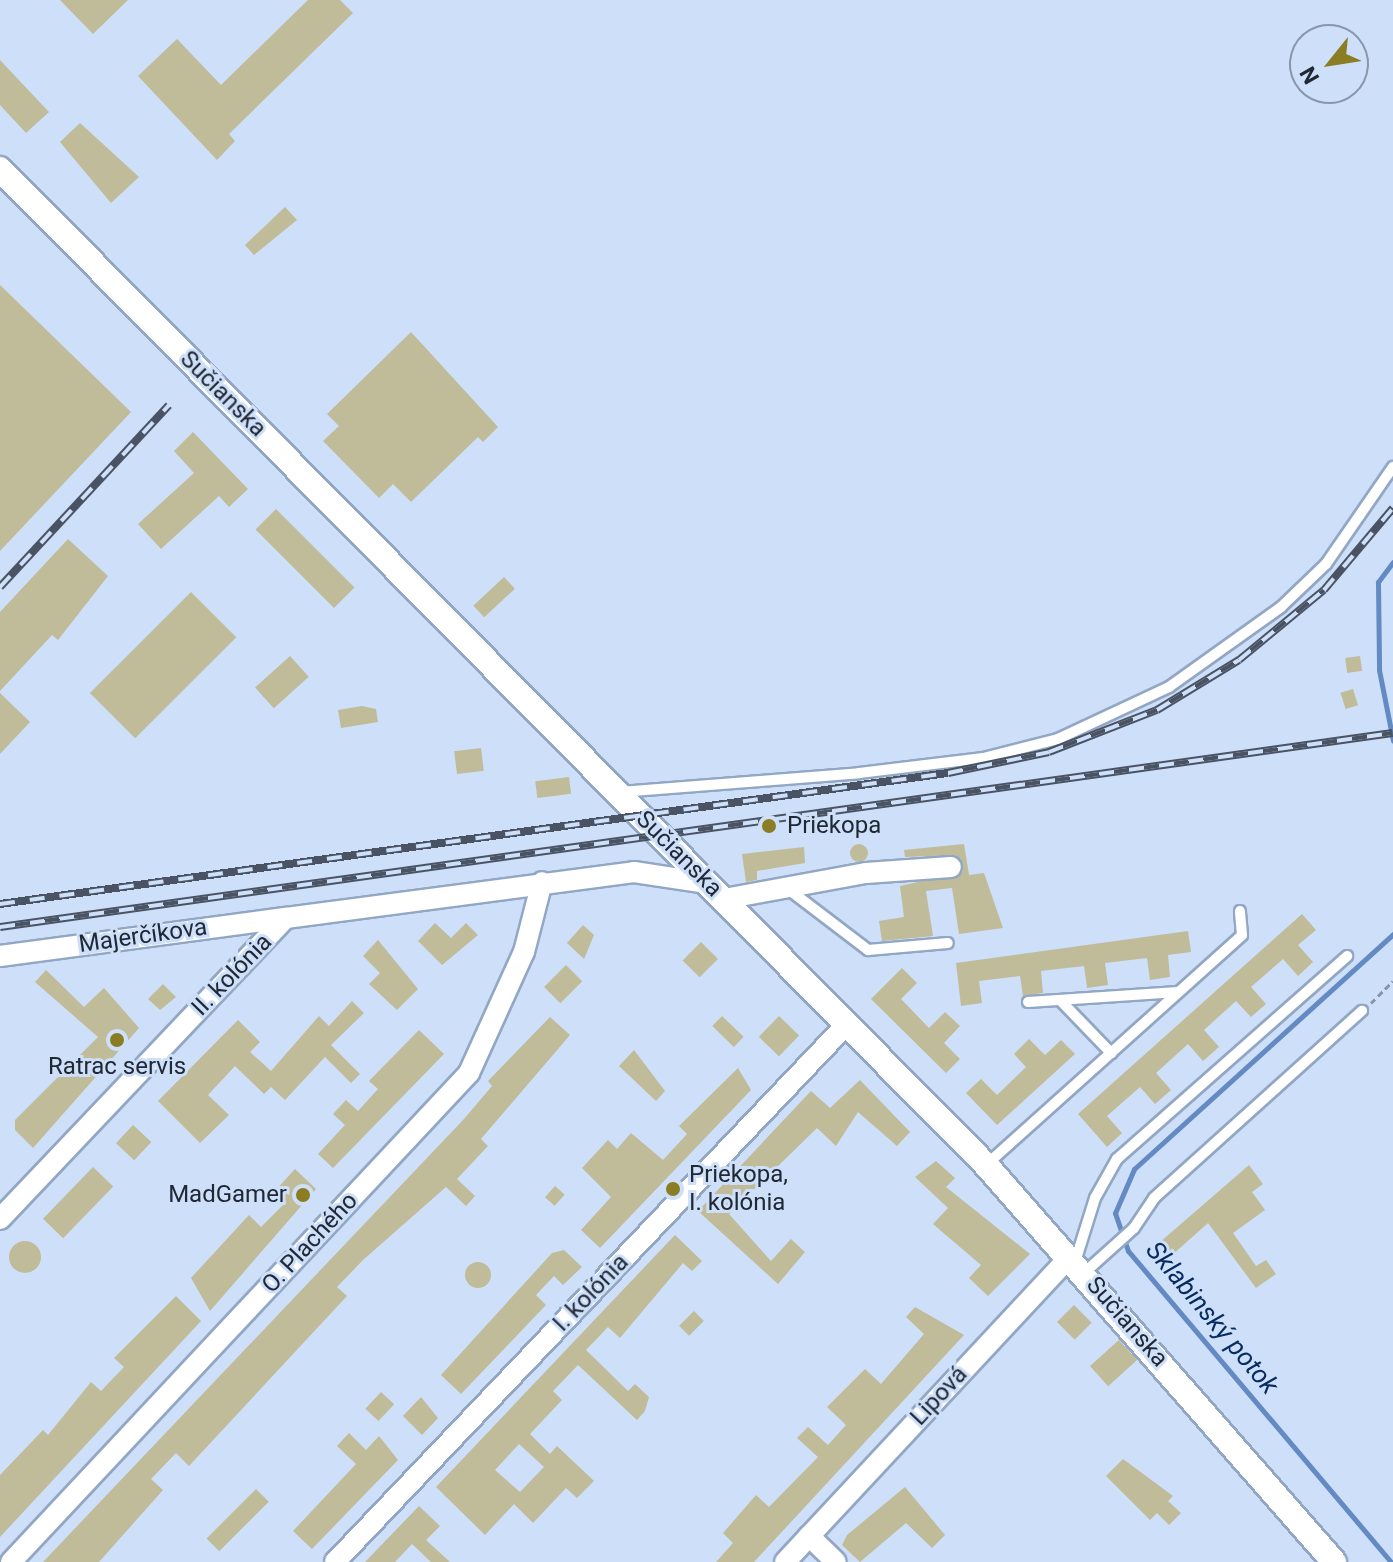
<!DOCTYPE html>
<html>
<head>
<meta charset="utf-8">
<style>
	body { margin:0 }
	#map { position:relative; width:1393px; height:1562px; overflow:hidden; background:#cedff9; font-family:Roboto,sans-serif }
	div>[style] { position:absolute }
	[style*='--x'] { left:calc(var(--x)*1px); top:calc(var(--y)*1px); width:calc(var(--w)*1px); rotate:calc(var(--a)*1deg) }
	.stream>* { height:5px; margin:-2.5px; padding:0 2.5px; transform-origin:2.5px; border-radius:2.5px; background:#638ac3 }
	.building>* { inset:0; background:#c0bb98; transform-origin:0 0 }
	.round { border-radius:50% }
	.path>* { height:3px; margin-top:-1.5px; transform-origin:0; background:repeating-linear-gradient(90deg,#8694a8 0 6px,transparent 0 10px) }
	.roads { filter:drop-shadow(2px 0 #92a7c4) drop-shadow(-2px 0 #92a7c4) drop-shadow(0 2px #92a7c4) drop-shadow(0 -2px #92a7c4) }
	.service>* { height:10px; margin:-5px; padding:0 5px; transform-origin:5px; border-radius:5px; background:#fff }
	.minor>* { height:20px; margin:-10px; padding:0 10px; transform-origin:10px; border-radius:10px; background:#fff }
	.tertiary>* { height:24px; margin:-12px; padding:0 12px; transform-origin:12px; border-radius:12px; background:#fff }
	.rail>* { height:8px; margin-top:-4px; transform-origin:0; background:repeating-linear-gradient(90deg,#cedff9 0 15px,#495363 0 30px); box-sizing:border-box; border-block:2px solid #495363 }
	.dots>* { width:22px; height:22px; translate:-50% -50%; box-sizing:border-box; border:4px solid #cedff9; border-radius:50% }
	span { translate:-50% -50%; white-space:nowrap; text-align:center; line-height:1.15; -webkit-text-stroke:6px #cedff9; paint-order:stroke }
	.street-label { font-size:24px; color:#202834 }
	.poi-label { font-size:24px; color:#202834 }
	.left { translate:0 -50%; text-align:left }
	.right { translate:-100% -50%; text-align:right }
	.water-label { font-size:26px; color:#062c60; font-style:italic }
	.north { position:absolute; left:1289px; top:24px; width:80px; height:80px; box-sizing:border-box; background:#cedff9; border:2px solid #8896aa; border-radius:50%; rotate:240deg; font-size:22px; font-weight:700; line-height:32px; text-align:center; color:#202834 }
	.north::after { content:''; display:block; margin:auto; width:28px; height:36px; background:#8a7d23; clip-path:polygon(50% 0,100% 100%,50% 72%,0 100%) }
</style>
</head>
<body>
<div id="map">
	<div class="stream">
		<div style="--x:1393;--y:562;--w:25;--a:127"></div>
		<div style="--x:1378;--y:582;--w:88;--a:89.3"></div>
		<div style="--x:1379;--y:670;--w:72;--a:78.8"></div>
		<div style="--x:1391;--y:1562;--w:407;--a:-130.2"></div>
		<div style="--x:1128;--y:1251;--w:40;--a:-108.9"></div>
		<div style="--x:1115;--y:1213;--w:48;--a:-66.6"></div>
		<div style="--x:1134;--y:1169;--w:350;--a:-42.2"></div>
	</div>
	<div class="building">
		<div style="clip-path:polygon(60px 0,128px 0,93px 34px)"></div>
		<div style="clip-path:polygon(308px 0,340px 0,353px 13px,229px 134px,235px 141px,217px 160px,138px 76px,177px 39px,221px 85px)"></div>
		<div style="clip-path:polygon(0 60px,49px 112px,26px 133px,0 105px)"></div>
		<div style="clip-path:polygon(80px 123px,139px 177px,111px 203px,60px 142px)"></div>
		<div style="clip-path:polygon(285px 207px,297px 220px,254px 255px,245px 245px)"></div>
		<div style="clip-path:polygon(0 285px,131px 412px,0 551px)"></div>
		<div style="clip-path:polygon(411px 332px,498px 427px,483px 442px,478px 437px,411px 502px,393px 484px,379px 498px,323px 441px,339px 426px,327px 414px)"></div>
		<div style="clip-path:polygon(193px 432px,248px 489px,229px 507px,219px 496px,161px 549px,138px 524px,194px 473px,174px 451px)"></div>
		<div style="left:276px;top:509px;width:111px;height:29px;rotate:45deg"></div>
		<div style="clip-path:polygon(68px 539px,108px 576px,58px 640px,52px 635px,0 691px,0 612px)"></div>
		<div style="left:504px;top:577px;width:16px;height:42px;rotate:47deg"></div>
		<div style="left:191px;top:592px;width:64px;height:143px;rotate:45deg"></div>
		<div style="left:290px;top:656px;width:28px;height:47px;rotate:48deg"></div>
		<div style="left:1360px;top:656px;width:15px;height:15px;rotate:82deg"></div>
		<div style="left:1353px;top:689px;width:17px;height:13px;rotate:73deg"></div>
		<div style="clip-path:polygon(0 693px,30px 722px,0 754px)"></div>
		<div style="clip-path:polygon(362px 706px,376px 709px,378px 722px,341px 728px,338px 710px)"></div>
		<div style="left:481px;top:748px;width:23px;height:27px;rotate:83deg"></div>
		<div style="left:569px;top:777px;width:17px;height:34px;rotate:83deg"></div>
		<div class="round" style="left:850px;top:844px;width:18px;height:18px"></div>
		<div style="clip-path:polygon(964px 844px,969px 875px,984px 873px,1003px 928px,959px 934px,952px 888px,926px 891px,933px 936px,882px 941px,879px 921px,904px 917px,900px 886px,963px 872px,956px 855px,905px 857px,904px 850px)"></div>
		<div style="clip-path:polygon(804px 847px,805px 863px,757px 871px,757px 880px,746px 882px,742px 854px)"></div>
		<div style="clip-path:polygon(1302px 914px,1316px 930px,1298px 945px,1313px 962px,1298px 976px,1283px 959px,1251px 987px,1266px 1004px,1251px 1017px,1236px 1001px,1204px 1030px,1219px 1047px,1203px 1061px,1188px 1044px,1156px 1073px,1171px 1090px,1155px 1104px,1140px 1087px,1107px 1116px,1122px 1133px,1107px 1147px,1078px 1114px)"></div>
		<div style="clip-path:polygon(435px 923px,451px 938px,466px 923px,478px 935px,442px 965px,418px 941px)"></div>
		<div style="clip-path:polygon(583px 925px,594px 935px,584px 959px,567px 943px)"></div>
		<div style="clip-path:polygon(1188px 931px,1191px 952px,1168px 955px,1170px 977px,1150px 980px,1147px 958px,1105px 963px,1108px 985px,1087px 988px,1084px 966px,1041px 971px,1043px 993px,1023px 996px,1020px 976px,979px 981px,982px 1003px,961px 1006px,956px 963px)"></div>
		<div style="clip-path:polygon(378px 940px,418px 989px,397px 1010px,369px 984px,380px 973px,363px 956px)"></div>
		<div style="left:701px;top:942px;width:24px;height:26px;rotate:45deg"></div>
		<div style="left:566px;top:965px;width:23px;height:31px;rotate:45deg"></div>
		<div style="clip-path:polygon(902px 968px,917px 983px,901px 999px,929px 1028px,945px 1012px,960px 1026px,944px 1043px,960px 1059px,946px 1073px,871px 999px)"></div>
		<div style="clip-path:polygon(46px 970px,84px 1007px,104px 988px,139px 1028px,33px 1148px,15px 1130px,15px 1120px,98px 1037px,35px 982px)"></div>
		<div style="clip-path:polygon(163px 984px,176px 997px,160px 1010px,148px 999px)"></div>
		<div style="clip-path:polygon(352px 1001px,364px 1013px,331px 1045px,360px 1074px,351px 1083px,325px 1057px,285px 1100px,271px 1087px,264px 1094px,235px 1066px,208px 1095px,229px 1115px,200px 1143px,158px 1101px,238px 1020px,260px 1042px,250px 1052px,271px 1071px,319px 1016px,329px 1026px)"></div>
		<div style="left:722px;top:1016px;width:30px;height:14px;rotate:44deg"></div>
		<div style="left:779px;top:1016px;width:28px;height:29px;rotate:44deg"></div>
		<div style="clip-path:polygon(550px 1017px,570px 1035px,481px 1139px,488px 1146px,457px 1179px,475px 1196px,466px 1206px,446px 1187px,363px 1260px,337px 1287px,347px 1296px,202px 1452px,189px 1466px,176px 1453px,151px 1479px,163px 1490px,99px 1562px,43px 1562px,464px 1119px,492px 1086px,488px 1081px)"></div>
		<div style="clip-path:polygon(419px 1030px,444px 1054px,333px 1168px,318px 1154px,345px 1125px,333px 1114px,346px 1100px,358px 1111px,378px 1089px,369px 1081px)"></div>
		<div style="clip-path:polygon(1029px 1039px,1045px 1055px,1061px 1040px,1075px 1054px,997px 1125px,966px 1093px,981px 1079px,997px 1095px,1026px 1067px,1014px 1054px)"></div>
		<div style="clip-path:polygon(634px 1050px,665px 1091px,656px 1101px,619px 1066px)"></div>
		<div style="clip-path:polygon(738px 1068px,751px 1090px,600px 1248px,581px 1230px,611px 1197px,582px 1168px,608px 1140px,617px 1149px,631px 1133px,663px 1160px,687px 1134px,679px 1126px)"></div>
		<div style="clip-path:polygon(860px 1080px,910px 1132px,897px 1146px,858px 1112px,836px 1146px,817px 1128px,729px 1214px,771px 1261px,791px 1239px,805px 1252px,778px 1284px,698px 1211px,811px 1091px,830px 1108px)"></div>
		<div style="left:133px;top:1125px;width:25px;height:25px;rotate:43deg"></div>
		<div style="clip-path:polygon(936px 1161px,955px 1178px,946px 1187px,1030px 1254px,988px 1296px,969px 1278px,981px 1265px,933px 1224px,948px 1208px,915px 1177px)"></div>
		<div style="clip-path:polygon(1249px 1165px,1263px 1184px,1252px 1192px,1265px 1210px,1233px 1233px,1256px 1266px,1266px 1260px,1276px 1274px,1256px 1288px,1208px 1223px,1171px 1256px,1159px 1243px)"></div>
		<div style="left:93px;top:1167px;width:28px;height:72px;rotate:44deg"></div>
		<div style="clip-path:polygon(295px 1169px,316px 1189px,210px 1311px,191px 1278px,249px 1215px,261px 1227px,286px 1202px,274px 1192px)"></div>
		<div style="left:555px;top:1186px;width:13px;height:15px;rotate:42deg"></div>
		<div style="clip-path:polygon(evenodd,675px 1235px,702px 1261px,692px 1271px,683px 1263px,620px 1338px,608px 1327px,586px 1350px,628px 1391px,635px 1384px,649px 1397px,645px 1411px,637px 1420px,578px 1365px,553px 1391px,562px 1400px,530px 1434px,550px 1454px,557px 1446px,594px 1481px,577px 1498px,566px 1488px,533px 1523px,514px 1504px,485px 1535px,436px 1487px,675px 1235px,519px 1444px,544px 1467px,520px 1492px,495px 1470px,519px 1444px)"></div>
		<div class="round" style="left:9px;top:1241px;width:32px;height:32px"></div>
		<div style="clip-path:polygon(564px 1250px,582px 1267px,563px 1285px,554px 1276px,536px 1295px,546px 1305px,461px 1394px,441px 1375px,552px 1253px)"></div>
		<div class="round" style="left:465px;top:1262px;width:26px;height:26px"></div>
		<div style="clip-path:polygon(176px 1296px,201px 1321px,0 1537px,0 1475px,43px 1430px,48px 1435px,91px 1382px,101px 1391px,124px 1367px,114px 1358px)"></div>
		<div style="left:1074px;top:1305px;width:25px;height:24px;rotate:45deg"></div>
		<div style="clip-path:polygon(915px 1307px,964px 1335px,754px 1562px,716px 1562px,733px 1543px,723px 1533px,756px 1495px,769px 1507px,818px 1457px,797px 1438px,808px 1427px,828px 1445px,846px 1425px,827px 1407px,865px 1369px,881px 1384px,924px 1334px,906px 1317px)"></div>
		<div style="left:694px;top:1311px;width:14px;height:21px;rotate:45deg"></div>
		<div style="left:1119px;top:1340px;width:27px;height:39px;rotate:48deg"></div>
		<div style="left:381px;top:1392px;width:18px;height:23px;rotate:43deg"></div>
		<div style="clip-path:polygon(421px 1397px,438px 1418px,422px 1435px,403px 1416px)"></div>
		<div style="clip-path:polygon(349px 1433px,366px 1450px,379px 1436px,398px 1460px,312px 1549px,293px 1531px,356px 1464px,337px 1446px)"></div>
		<div style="clip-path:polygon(1123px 1459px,1173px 1496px,1168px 1501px,1181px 1513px,1169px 1525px,1157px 1513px,1150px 1520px,1106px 1476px)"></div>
		<div style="clip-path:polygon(905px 1487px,945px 1535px,932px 1548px,906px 1523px,860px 1562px,842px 1545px,847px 1535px)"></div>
		<div style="left:256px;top:1489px;width:18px;height:70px;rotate:45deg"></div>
		<div style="clip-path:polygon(419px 1506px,440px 1526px,426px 1540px,450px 1562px,431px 1562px,412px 1544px,395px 1562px,365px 1562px)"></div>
	</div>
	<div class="path">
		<div style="--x:1371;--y:1003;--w:31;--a:-45"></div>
	</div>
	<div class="roads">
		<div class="service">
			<div style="--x:620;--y:792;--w:240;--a:-4.5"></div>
			<div style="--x:859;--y:773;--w:125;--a:-6.9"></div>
			<div style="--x:983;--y:758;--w:77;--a:-14.2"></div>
			<div style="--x:1058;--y:739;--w:123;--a:-25.1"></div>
			<div style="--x:1169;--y:687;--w:138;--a:-35.5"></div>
			<div style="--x:1281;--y:607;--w:62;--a:-43.7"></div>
			<div style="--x:1326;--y:564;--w:118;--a:-55.4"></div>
			<div style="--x:788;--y:889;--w:101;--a:37.3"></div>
			<div style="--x:868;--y:950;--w:80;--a:-5"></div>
			<div style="--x:1060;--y:1000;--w:74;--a:46.1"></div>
			<div style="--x:1028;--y:1002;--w:150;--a:-3.8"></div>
			<div style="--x:986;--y:1165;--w:344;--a:-41.9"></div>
			<div style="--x:1242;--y:935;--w:24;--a:-95"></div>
			<div style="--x:1075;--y:1262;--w:67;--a:-72.6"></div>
			<div style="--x:1095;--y:1198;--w:45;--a:-60.6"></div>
			<div style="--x:1117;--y:1159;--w:307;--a:-41.4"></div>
			<div style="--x:1084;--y:1273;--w:67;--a:-42"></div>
			<div style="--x:1134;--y:1228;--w:36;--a:-56"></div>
			<div style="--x:1154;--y:1198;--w:280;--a:-42"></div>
		</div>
		<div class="minor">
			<div style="--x:724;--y:899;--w:144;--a:-10.4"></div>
			<div style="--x:866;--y:873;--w:85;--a:-4"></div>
			<div style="--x:0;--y:956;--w:289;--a:-7.6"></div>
			<div style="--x:0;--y:1219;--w:415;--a:-46.5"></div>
			<div style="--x:286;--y:918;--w:351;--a:-7.5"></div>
			<div style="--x:634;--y:872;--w:74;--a:8.6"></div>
			<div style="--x:809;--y:1536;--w:37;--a:44"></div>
			<div style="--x:11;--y:1562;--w:670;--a:-46.87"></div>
			<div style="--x:469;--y:1073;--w:133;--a:-65.6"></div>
			<div style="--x:524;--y:952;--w:72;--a:-75.6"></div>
			<div style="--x:335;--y:1562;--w:744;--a:-46.42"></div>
			<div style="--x:785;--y:1562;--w:418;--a:-47"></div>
		</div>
		<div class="tertiary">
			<div style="--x:0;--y:169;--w:1402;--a:45.29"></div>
			<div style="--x:986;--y:1165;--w:528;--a:48.76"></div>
		</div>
	</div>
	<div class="rail">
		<div style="--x:0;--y:587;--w:248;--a:-47.1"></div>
		<div style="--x:0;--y:904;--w:957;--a:-7.87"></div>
		<div style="--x:948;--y:773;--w:103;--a:-11.7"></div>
		<div style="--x:1049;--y:752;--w:116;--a:-21.3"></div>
		<div style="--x:1157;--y:710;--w:96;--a:-31.4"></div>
		<div style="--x:1239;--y:660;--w:110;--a:-39.5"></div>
		<div style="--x:1324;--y:590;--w:107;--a:-49.9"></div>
		<div style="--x:0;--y:927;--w:1406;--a:-7.93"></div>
	</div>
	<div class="dots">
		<div style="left:769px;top:826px;background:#8a7d23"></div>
		<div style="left:117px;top:1040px;background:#8a7d23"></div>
		<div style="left:673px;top:1189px;background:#8a7d23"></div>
		<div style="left:303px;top:1195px;background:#8a7d23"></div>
	</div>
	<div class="street-label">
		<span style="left:223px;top:394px;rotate:45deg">Sučianska</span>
		<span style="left:679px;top:854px;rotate:45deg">Sučianska</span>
		<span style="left:143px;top:936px;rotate:-8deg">Majerčíkova</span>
		<span style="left:232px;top:975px;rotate:-46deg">II. kolónia</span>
		<span style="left:310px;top:1243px;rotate:-47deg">O. Plachého</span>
		<span style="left:591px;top:1293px;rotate:-46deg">I. kolónia</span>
		<span style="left:1127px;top:1322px;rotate:49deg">Sučianska</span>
		<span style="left:939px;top:1396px;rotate:-47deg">Lipová</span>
	</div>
	<div class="poi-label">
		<span class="left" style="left:787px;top:826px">Priekopa</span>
		<span style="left:117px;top:1067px">Ratrac servis</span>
		<span class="left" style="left:689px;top:1189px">Priekopa,<br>I. kolónia</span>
		<span class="right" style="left:287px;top:1195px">MadGamer</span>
	</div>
	<div class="water-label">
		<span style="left:1212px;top:1318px;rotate:50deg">Sklabinský potok</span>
	</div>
	<div class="north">N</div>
</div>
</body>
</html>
